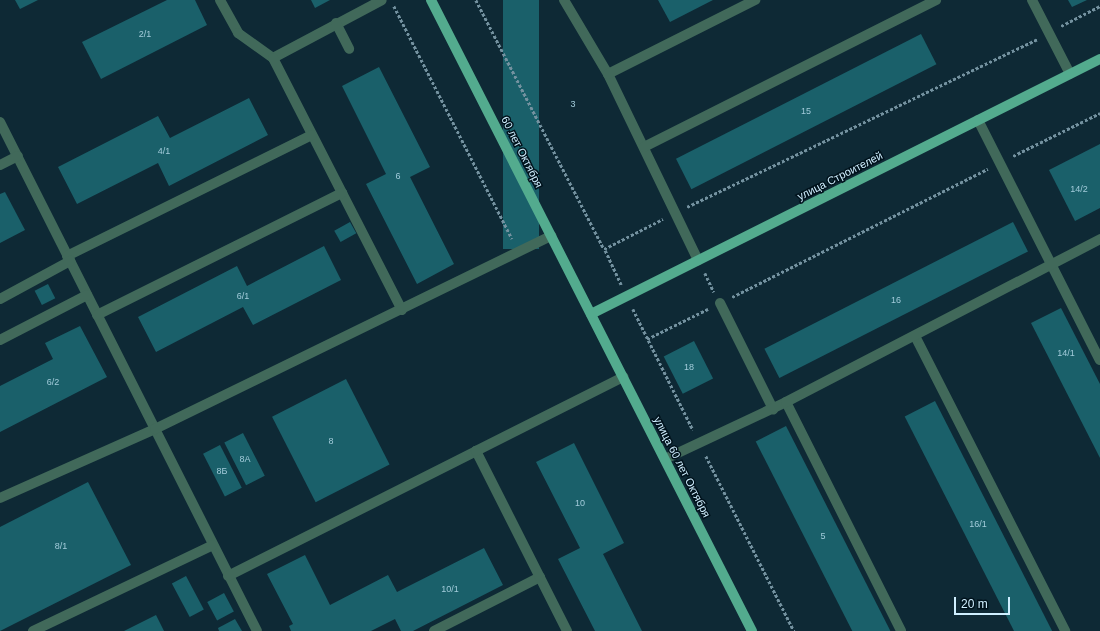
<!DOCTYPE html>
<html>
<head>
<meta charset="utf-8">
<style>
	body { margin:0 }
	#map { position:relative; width:1100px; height:631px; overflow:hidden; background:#0e2935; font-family:Helvetica,sans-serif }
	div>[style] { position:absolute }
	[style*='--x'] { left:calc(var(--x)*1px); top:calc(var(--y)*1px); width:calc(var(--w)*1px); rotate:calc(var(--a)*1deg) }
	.building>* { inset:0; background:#1a606a; transform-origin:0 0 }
	.path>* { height:2.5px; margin-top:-1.25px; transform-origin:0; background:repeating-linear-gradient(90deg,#7492a0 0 3px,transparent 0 5px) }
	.minor>* { height:10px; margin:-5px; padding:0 5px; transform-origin:5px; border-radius:5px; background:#41695a }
	.major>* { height:10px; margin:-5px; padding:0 5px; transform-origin:5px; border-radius:5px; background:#53ab8e }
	span { translate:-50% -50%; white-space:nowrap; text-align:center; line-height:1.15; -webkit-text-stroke:3px #00121c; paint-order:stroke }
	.number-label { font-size:9px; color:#a2cbda }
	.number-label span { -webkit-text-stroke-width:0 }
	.street-label { font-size:11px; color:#cfefff }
	.scale { position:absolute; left:954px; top:597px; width:56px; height:18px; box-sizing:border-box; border:2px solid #cfefff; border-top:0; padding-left:5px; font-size:12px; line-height:14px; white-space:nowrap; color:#cfefff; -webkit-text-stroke:3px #00121c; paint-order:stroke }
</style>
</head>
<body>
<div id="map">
	<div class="building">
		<div style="clip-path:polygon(15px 0,38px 0,20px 9px)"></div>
		<div style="clip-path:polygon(167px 0,195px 0,207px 25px,101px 79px,82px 42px)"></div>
		<div style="clip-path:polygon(311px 0,330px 0,315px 8px)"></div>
		<div style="left:503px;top:0;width:36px;height:249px"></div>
		<div style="clip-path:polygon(658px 0,713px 0,670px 22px)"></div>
		<div style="clip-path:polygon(1068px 0,1087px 0,1072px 7px)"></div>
		<div style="left:921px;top:34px;width:34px;height:275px;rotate:63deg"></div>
		<div style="clip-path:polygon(379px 67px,430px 167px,410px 177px,454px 264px,417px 284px,366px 184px,386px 174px,342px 86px)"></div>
		<div style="clip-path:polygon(249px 98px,268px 135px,169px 186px,158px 163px,77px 204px,58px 167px,158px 116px,170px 138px)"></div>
		<div style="clip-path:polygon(1100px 144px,1100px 208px,1075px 221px,1049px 170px)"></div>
		<div style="clip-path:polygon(5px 192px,25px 230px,0 243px,0 194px)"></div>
		<div style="left:350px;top:222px;width:13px;height:18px;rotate:61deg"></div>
		<div style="left:1013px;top:222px;width:33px;height:279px;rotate:63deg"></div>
		<div style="clip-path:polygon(324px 246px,341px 280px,253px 325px,243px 307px,156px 352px,138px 317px,237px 266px,247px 286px)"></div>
		<div style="left:48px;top:284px;width:16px;height:15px;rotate:63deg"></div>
		<div style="clip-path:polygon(1061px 308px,1100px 384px,1100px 458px,1031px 323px)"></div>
		<div style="clip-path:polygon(80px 326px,107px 377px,0 432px,0 386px,53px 359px,45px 343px)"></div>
		<div style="left:694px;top:341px;width:42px;height:34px;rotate:63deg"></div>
		<div style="left:346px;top:379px;width:96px;height:83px;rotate:63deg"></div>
		<div style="left:935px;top:401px;width:258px;height:34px;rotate:63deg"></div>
		<div style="left:786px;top:426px;width:230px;height:34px;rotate:63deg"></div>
		<div style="left:243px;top:433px;width:48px;height:21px;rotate:63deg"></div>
		<div style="clip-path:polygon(574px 443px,624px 543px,603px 554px,642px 631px,595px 631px,558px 559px,580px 548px,536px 462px)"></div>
		<div style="left:220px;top:445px;width:48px;height:19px;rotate:63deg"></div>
		<div style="clip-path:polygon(88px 482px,131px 565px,0 631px,0 527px)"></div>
		<div style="clip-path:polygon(484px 548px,503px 585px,413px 631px,401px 631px,395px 619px,371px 631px,291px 631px,289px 626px,293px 624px,267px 574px,305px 555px,330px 605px,388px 575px,397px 592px)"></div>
		<div style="left:186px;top:576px;width:38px;height:16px;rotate:62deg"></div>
		<div style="left:224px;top:593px;width:21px;height:19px;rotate:62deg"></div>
		<div style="clip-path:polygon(156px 615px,164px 631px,124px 631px)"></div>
		<div style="clip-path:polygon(235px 619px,242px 631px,219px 631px,218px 628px)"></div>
	</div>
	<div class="path">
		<div style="--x:476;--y:0;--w:280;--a:62.8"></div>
		<div style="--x:394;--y:6;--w:261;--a:63.1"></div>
		<div style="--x:1061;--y:26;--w:44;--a:-27.1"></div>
		<div style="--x:1013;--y:156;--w:97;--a:-26.3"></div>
		<div style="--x:687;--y:207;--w:388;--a:-25.6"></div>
		<div style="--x:705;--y:273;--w:21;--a:65"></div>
		<div style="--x:621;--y:285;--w:40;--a:-115"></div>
		<div style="--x:604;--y:249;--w:66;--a:-27"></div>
		<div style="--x:732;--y:297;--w:286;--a:-26.6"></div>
		<div style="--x:633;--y:309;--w:135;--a:63.6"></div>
		<div style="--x:647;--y:339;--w:68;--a:-26.2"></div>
		<div style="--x:706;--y:456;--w:196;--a:63.3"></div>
	</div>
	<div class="minor">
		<div style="--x:220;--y:0;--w:38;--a:61"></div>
		<div style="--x:238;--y:33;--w:43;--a:35.5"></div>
		<div style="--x:273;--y:58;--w:123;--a:-28"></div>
		<div style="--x:564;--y:0;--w:86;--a:59.3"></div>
		<div style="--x:608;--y:74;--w:207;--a:64.2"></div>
		<div style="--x:1032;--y:0;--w:83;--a:62.8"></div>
		<div style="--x:336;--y:23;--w:29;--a:63"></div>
		<div style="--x:273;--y:58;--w:283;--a:62.9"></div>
		<div style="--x:608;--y:74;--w:165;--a:-26.7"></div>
		<div style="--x:978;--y:120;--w:269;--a:63.1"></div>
		<div style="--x:0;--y:122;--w:570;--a:63.21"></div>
		<div style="--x:644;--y:147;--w:327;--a:-26.7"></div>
		<div style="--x:0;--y:165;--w:20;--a:-27"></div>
		<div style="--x:67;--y:256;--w:273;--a:-26.3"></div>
		<div style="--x:0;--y:299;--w:80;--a:-28.5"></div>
		<div style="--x:720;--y:303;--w:119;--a:63.4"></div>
		<div style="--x:97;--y:315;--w:274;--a:-26.5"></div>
		<div style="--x:915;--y:336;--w:331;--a:63"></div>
		<div style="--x:0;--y:340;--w:98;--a:-27.3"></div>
		<div style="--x:786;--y:402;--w:256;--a:63.3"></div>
		<div style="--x:665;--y:459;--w:134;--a:-25.2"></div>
		<div style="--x:786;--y:402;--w:354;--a:-27.4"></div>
		<div style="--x:0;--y:498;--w:170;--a:-24"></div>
		<div style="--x:155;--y:429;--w:441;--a:-26"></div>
		<div style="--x:228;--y:576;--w:278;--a:-26.7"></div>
		<div style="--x:33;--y:631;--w:199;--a:-25.5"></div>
		<div style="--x:434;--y:631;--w:119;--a:-27"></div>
		<div style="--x:567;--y:631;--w:202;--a:-116.8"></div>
		<div style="--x:476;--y:451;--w:165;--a:-26.7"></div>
	</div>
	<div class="major">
		<div style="--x:431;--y:0;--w:708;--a:63.04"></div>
		<div style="--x:591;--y:314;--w:569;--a:-26.61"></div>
	</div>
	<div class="number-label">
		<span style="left:145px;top:34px">2/1</span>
		<span style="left:573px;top:104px">3</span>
		<span style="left:806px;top:111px">15</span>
		<span style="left:164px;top:151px">4/1</span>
		<span style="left:398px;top:176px">6</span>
		<span style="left:1079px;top:189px">14/2</span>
		<span style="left:243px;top:296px">6/1</span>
		<span style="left:896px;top:300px">16</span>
		<span style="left:1066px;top:353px">14/1</span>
		<span style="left:689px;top:367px">18</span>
		<span style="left:53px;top:382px">6/2</span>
		<span style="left:331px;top:441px">8</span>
		<span style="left:245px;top:459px">8А</span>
		<span style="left:222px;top:471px">8Б</span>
		<span style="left:580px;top:503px">10</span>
		<span style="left:978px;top:524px">16/1</span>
		<span style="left:823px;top:536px">5</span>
		<span style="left:61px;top:546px">8/1</span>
		<span style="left:450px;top:589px">10/1</span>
	</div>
	<div class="street-label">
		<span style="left:522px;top:152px;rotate:63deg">60 лет Октября</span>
		<span style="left:840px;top:176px;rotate:-27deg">улица Строителей</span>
		<span style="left:682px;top:467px;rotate:63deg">улица 60 лет Октября</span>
	</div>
	<div class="scale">20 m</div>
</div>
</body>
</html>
